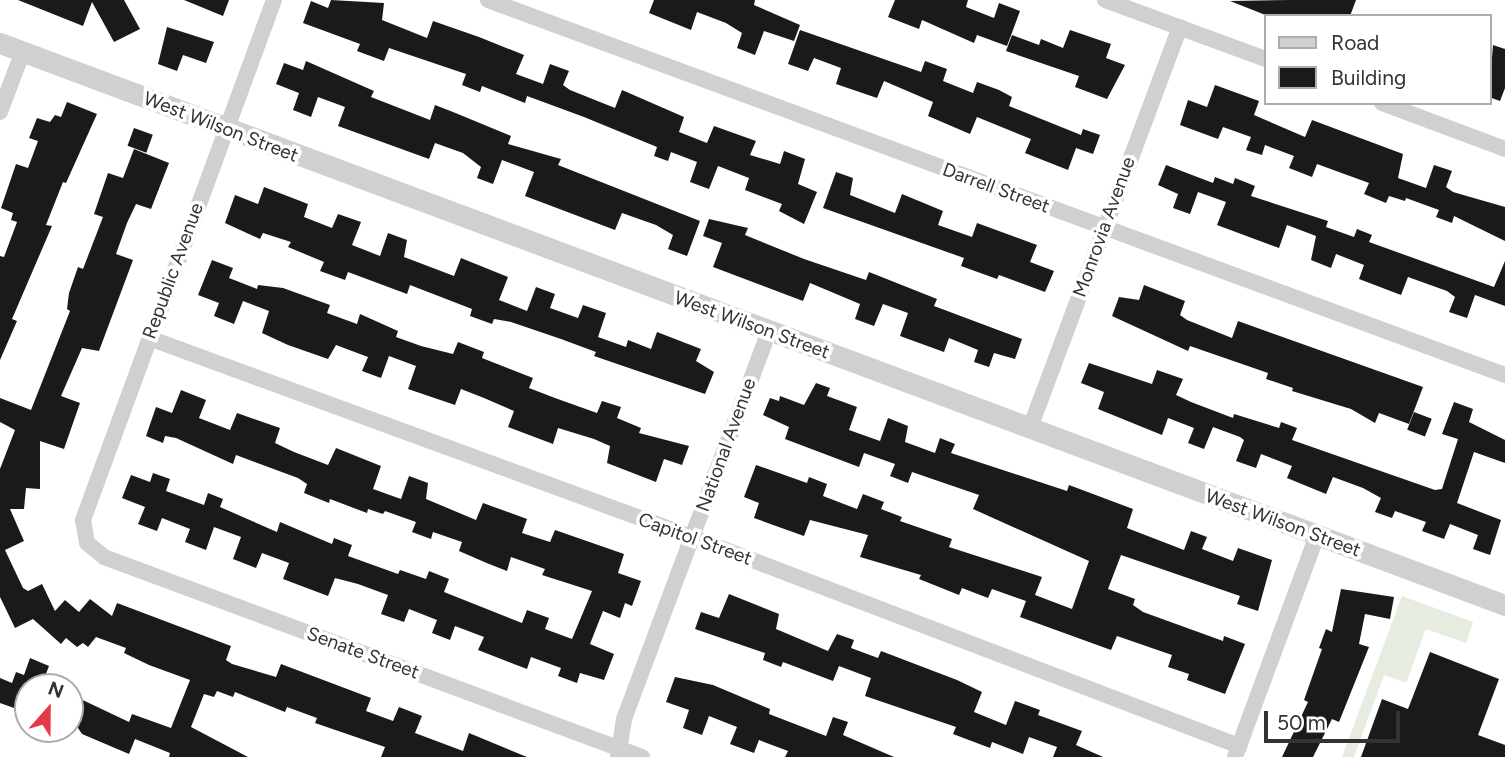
<!DOCTYPE html>
<html>
<head>
<meta charset="utf-8">
<style>
	body { margin:0 }
	#map { position:relative; width:1505px; height:757px; overflow:hidden; background:#fff; font-family:Figtree,sans-serif }
	div>[style] { position:absolute }
	[style*='--x'] { left:calc(var(--x)*1px); top:calc(var(--y)*1px); width:calc(var(--w)*1px); rotate:calc(var(--a)*1deg) }
	.green>* { inset:0; background:#e6ecdf }
	.building>* { inset:0; background:#1a1a1a; transform-origin:0 0 }
	.minor>* { height:16px; margin:-8px; padding:0 8px; transform-origin:8px; border-radius:8px; background:#d0d0d0 }
	.tertiary>* { height:21px; margin:-10.5px; padding:0 10.5px; transform-origin:10.5px; border-radius:10.5px; background:#d0d0d0 }
	span { translate:-50% -50%; white-space:nowrap; text-align:center; line-height:1.15; -webkit-text-stroke:7px #fff; paint-order:stroke }
	.street-label { font-size:19px; color:#333 }
	.legend { position:absolute; left:1264px; top:14px; width:228px; height:91px; box-sizing:border-box; background:#fff; border:2px solid #adadad; margin:0; padding:9px 12px; list-style:none; font-size:21px; color:#333 }
	.legend li { display:flex; align-items:center; gap:14px; height:35px }
	.legend b { width:35px; border:2px solid #adadad }
	.north { position:absolute; left:14px; top:673px; width:70px; height:70px; box-sizing:border-box; background:#fff; border:2px solid #adadad; border-radius:50%; rotate:21deg; font-size:19px; font-weight:700; line-height:28px; text-align:center; color:#333 }
	.north::after { content:''; display:block; margin:auto; width:24px; height:32px; background:#e63946; clip-path:polygon(50% 0,100% 100%,50% 72%,0 100%) }
	.scale { position:absolute; left:1264px; top:711px; width:136px; height:32px; box-sizing:border-box; border:4px solid #333; border-top:0; padding-left:9px; font-size:21px; line-height:24px; white-space:nowrap; color:#333; -webkit-text-stroke:5px #fff; paint-order:stroke }
</style>
</head>
<body>
<div id="map">
	<div class="green">
		<div style="clip-path:polygon(1402px 596px,1473px 622px,1466px 643px,1426px 629px,1406px 683px,1384px 675px,1354px 757px,1342px 757px)"></div>
	</div>
	<div class="building">
		<div style="clip-path:polygon(18px 0,124px 0,140px 29px,114px 42px,92px 2px,83px 26px)"></div>
		<div style="clip-path:polygon(184px 0,229px 0,223px 16px)"></div>
		<div style="clip-path:polygon(331px 0,384px 3px,382px 20px,427px 38px,433px 21px,479px 37px,524px 55px,516px 74px,543px 84px,550px 64px,569px 71px,563px 85px,570px 90px,615px 108px,622px 90px,684px 117px,679px 132px,707px 143px,714px 126px,756px 141px,750px 155px,780px 164px,784px 151px,805px 159px,798px 184px,817px 192px,804px 224px,779px 211px,782px 204px,745px 190px,749px 178px,718px 166px,709px 189px,690px 182px,697px 162px,671px 152px,668px 161px,654px 156px,657px 147px,584px 117px,527px 96px,525px 103px,482px 86px,480px 92px,462px 85px,466px 74px,389px 48px,384px 61px,357px 51px,360px 44px,303px 23px,311px 1px,328px 8px)"></div>
		<div style="clip-path:polygon(654px 0,755px 0,754px 5px,800px 25px,794px 41px,764px 31px,755px 55px,737px 48px,742px 33px,726px 23px,697px 12px,691px 30px,649px 13px)"></div>
		<div style="clip-path:polygon(895px 0,968px 0,966px 7px,994px 18px,999px 3px,1020px 11px,1007px 46px,977px 35px,974px 43px,922px 20px,919px 29px,888px 17px)"></div>
		<div style="clip-path:polygon(1291px 0,1356px 0,1350px 16px,1268px 16px,1230px 1px)"></div>
		<div style="clip-path:polygon(167px 27px,214px 42px,206px 63px,183px 55px,177px 71px,158px 64px)"></div>
		<div style="clip-path:polygon(800px 30px,921px 72px,925px 61px,947px 69px,943px 81px,973px 93px,977px 82px,999px 90px,1012px 97px,1009px 106px,1081px 135px,1083px 129px,1100px 135px,1093px 154px,1076px 148px,1068px 170px,1025px 153px,1031px 139px,977px 117px,970px 134px,928px 116px,933px 102px,884px 81px,877px 98px,836px 84px,841px 68px,814px 58px,808px 71px,788px 64px)"></div>
		<div style="clip-path:polygon(1070px 30px,1111px 44px,1106px 58px,1125px 65px,1107px 99px,1075px 87px,1079px 76px,1006px 51px,1012px 35px,1039px 45px,1041px 39px,1063px 48px)"></div>
		<div style="clip-path:polygon(1493px 45px,1505px 49px,1505px 88px,1500px 101px,1489px 97px)"></div>
		<div style="clip-path:polygon(306px 61px,374px 91px,371px 97px,430px 120px,435px 105px,453px 112px,511px 136px,508px 144px,561px 159px,558px 165px,700px 221px,687px 256px,668px 249px,673px 235px,656px 225px,622px 213px,615px 230px,525px 196px,534px 172px,502px 160px,493px 184px,477px 178px,481px 167px,463px 153px,435px 143px,429px 159px,338px 126px,345px 107px,318px 97px,311px 117px,293px 110px,299px 93px,276px 84px,284px 63px,303px 70px)"></div>
		<div style="clip-path:polygon(1215px 85px,1259px 101px,1254px 115px,1305px 137px,1312px 120px,1403px 154px,1398px 178px,1426px 188px,1434px 165px,1452px 171px,1446px 187px,1453px 192px,1505px 207px,1505px 241px,1454px 216px,1452px 223px,1436px 217px,1439px 210px,1406px 198px,1405px 201px,1389px 196px,1386px 203px,1364px 194px,1369px 183px,1317px 164px,1312px 177px,1289px 168px,1294px 156px,1265px 145px,1262px 155px,1246px 150px,1251px 137px,1223px 127px,1218px 139px,1180px 125px,1188px 100px,1207px 107px)"></div>
		<div style="clip-path:polygon(67px 102px,97px 114px,66px 183px,63px 182px,46px 225px,52px 226px,12px 319px,17px 321px,0 360px,0 256px,4px 257px,17px 222px,11px 220px,13px 213px,1px 208px,16px 164px,28px 168px,38px 141px,29px 138px,37px 118px,50px 122px,55px 115px,61px 117px)"></div>
		<div style="left:134px;top:128px;width:20px;height:19px;rotate:20deg"></div>
		<div style="clip-path:polygon(134px 149px,169px 163px,151px 209px,136px 204px,127px 223px,116px 254px,133px 260px,99px 351px,82px 348px,61px 396px,80px 403px,64px 449px,40px 441px,40px 489px,26px 488px,24px 509px,10px 509px,24px 541px,5px 550px,23px 588px,28px 591px,42px 584px,55px 611px,65px 600px,79px 612px,90px 599px,112px 616px,117px 603px,231px 646px,226px 660px,232px 664px,276px 677px,281px 664px,371px 698px,366px 711px,393px 721px,399px 707px,422px 716px,415px 733px,463px 751px,469px 733px,527px 757px,381px 757px,385px 747px,315px 723px,317px 718px,287px 707px,285px 712px,235px 692px,233px 697px,217px 691px,214px 697px,204px 694px,191px 727px,248px 757px,169px 757px,170px 753px,135px 739px,129px 754px,82px 734px,70px 716px,70px 694px,129px 722px,132px 714px,171px 728px,190px 680px,149px 665px,124px 653px,126px 648px,96px 637px,88px 647px,83px 643px,77px 647px,66px 638px,61px 644px,33px 619px,15px 628px,0 597px,0 469px,15px 430px,0 422px,0 398px,31px 410px,70px 311px,67px 309px,69px 293px,78px 267px,83px 269px,103px 217px,94px 214px,108px 173px,123px 178px)"></div>
		<div style="clip-path:polygon(1166px 165px,1213px 183px,1215px 177px,1233px 184px,1235px 178px,1255px 186px,1251px 196px,1328px 221px,1326px 227px,1354px 237px,1357px 229px,1372px 235px,1369px 242px,1494px 287px,1505px 261px,1505px 306px,1475px 295px,1467px 318px,1449px 312px,1455px 297px,1447px 291px,1408px 277px,1401px 295px,1359px 279px,1364px 265px,1336px 254px,1331px 268px,1311px 260px,1316px 236px,1287px 225px,1279px 248px,1217px 225px,1226px 202px,1198px 192px,1190px 214px,1173px 208px,1178px 194px,1158px 185px)"></div>
		<div style="clip-path:polygon(836px 172px,853px 178px,850px 195px,895px 213px,902px 194px,943px 211px,938px 225px,972px 237px,977px 223px,1037px 245px,1030px 262px,1054px 271px,1045px 292px,999px 275px,997px 279px,961px 266px,964px 258px,823px 208px)"></div>
		<div style="clip-path:polygon(264px 187px,308px 204px,304px 217px,332px 228px,338px 214px,361px 222px,352px 245px,380px 256px,388px 233px,407px 240px,404px 257px,454px 276px,461px 258px,508px 277px,499px 300px,527px 311px,536px 287px,555px 294px,550px 308px,578px 318px,583px 305px,606px 313px,598px 337px,626px 347px,628px 340px,651px 349px,657px 332px,701px 349px,696px 361px,714px 372px,705px 394px,594px 356px,596px 352px,561px 339px,511px 322px,494px 319px,492px 324px,470px 316px,472px 309px,410px 285px,407px 294px,348px 272px,345px 280px,320px 271px,324px 262px,288px 247px,291px 242px,263px 233px,260px 239px,225px 223px,235px 195px,258px 204px)"></div>
		<div style="clip-path:polygon(709px 219px,748px 228px,745px 235px,804px 259px,866px 280px,869px 272px,937px 299px,934px 306px,1022px 339px,1015px 359px,994px 353px,989px 367px,974px 362px,978px 350px,949px 338px,944px 352px,900px 336px,908px 313px,883px 304px,874px 326px,855px 319px,860px 304px,810px 283px,803px 301px,713px 267px,722px 243px,703px 236px)"></div>
		<div style="clip-path:polygon(212px 260px,233px 268px,229px 278px,257px 289px,258px 285px,283px 288px,330px 305px,327px 313px,357px 324px,360px 314px,398px 331px,396px 337px,421px 346px,453px 354px,458px 342px,484px 352px,482px 358px,533px 378px,529px 388px,555px 398px,597px 413px,602px 401px,621px 407px,617px 418px,641px 428px,639px 433px,689px 446px,682px 465px,664px 459px,656px 482px,607px 463px,610px 446px,594px 439px,558px 428px,553px 444px,508px 427px,514px 411px,484px 398px,461px 389px,455px 405px,408px 389px,416px 366px,389px 356px,381px 378px,362px 371px,368px 357px,336px 345px,328px 359px,288px 345px,262px 333px,269px 311px,243px 301px,234px 324px,214px 316px,219px 303px,198px 295px)"></div>
		<div style="clip-path:polygon(1144px 285px,1185px 301px,1180px 315px,1187px 320px,1232px 338px,1238px 321px,1423px 387px,1409px 424px,1379px 413px,1375px 423px,1351px 409px,1292px 391px,1293px 388px,1266px 379px,1268px 373px,1190px 346px,1188px 351px,1112px 316px,1119px 297px,1139px 300px)"></div>
		<div style="clip-path:polygon(1089px 363px,1152px 384px,1157px 370px,1183px 379px,1176px 395px,1191px 402px,1233px 418px,1234px 414px,1279px 428px,1281px 422px,1297px 428px,1292px 440px,1435px 490px,1442px 489px,1458px 439px,1442px 434px,1454px 402px,1473px 409px,1469px 422px,1505px 440px,1505px 463px,1474px 452px,1457px 503px,1501px 520px,1490px 555px,1473px 549px,1478px 535px,1450px 524px,1444px 539px,1422px 531px,1426px 522px,1395px 511px,1392px 518px,1375px 512px,1381px 498px,1363px 488px,1333px 477px,1326px 494px,1287px 478px,1292px 466px,1261px 454px,1256px 468px,1236px 461px,1244px 440px,1240px 437px,1213px 427px,1204px 449px,1188px 443px,1194px 428px,1168px 418px,1162px 435px,1098px 409px,1104px 392px,1081px 383px)"></div>
		<div style="clip-path:polygon(816px 383px,830px 388px,827px 396px,857px 407px,849px 430px,880px 441px,888px 418px,908px 426px,905px 442px,935px 453px,940px 438px,955px 444px,951px 453px,1067px 491px,1069px 485px,1133px 509px,1127px 528px,1184px 550px,1191px 531px,1207px 537px,1202px 549px,1233px 561px,1238px 548px,1272px 560px,1258px 611px,1237px 604px,1240px 596px,1121px 555px,1108px 589px,1135px 599px,1133px 605px,1143px 612px,1223px 641px,1224px 636px,1245px 644px,1225px 694px,1187px 680px,1189px 674px,1168px 667px,1172px 655px,1117px 636px,1111px 650px,1020px 617px,1026px 601px,992px 589px,988px 598px,962px 588px,959px 595px,919px 579px,921px 575px,860px 557px,868px 535px,810px 520px,804px 536px,754px 518px,759px 503px,744px 497px,756px 465px,807px 483px,809px 477px,827px 484px,823px 496px,857px 509px,863px 494px,884px 502px,881px 509px,902px 517px,900px 521px,952px 539px,949px 547px,1042px 577px,1035px 595px,1072px 609px,1089px 561px,973px 509px,979px 495px,912px 472px,908px 483px,890px 476px,895px 464px,864px 453px,859px 467px,785px 439px,789px 427px,763px 415px,770px 398px,779px 401px,780px 396px,804px 405px)"></div>
		<div style="clip-path:polygon(181px 390px,206px 400px,199px 418px,230px 430px,237px 413px,280px 428px,275px 443px,294px 452px,328px 465px,336px 448px,381px 466px,373px 489px,401px 499px,409px 476px,428px 483px,426px 499px,476px 520px,483px 503px,527px 519px,522px 533px,550px 542px,555px 530px,624px 554px,618px 573px,641px 581px,632px 606px,625px 603px,620px 618px,603px 611px,590px 644px,614px 654px,604px 680px,580px 673px,577px 683px,558px 676px,561px 668px,531px 657px,527px 669px,478px 650px,484px 637px,455px 626px,450px 640px,432px 633px,437px 620px,409px 609px,404px 622px,381px 614px,388px 595px,358px 584px,335px 578px,328px 596px,283px 579px,289px 563px,262px 553px,256px 568px,233px 559px,241px 537px,214px 527px,206px 550px,185px 542px,190px 529px,162px 518px,157px 531px,138px 524px,145px 507px,122px 498px,131px 475px,150px 482px,153px 473px,170px 479px,166px 491px,204px 505px,208px 493px,223px 499px,220px 507px,277px 532px,280px 522px,332px 544px,334px 538px,352px 545px,348px 556px,398px 574px,400px 570px,426px 579px,429px 571px,449px 579px,444px 592px,522px 623px,527px 610px,549px 618px,545px 629px,572px 639px,592px 591px,542px 575px,545px 569px,511px 557px,507px 571px,489px 564px,459px 551px,462px 542px,433px 532px,431px 539px,412px 532px,416px 522px,385px 511px,383px 514px,368px 509px,367px 513px,330px 499px,329px 503px,304px 493px,307px 484px,298px 478px,236px 455px,233px 464px,176px 438px,165px 436px,163px 443px,146px 436px,156px 407px,172px 413px)"></div>
		<div style="left:1414px;top:412px;width:19px;height:19px;rotate:21deg"></div>
		<div style="clip-path:polygon(1341px 589px,1394px 597px,1390px 619px,1365px 614px,1359px 644px,1369px 647px,1339px 722px,1332px 719px,1313px 757px,1282px 757px,1308px 702px,1304px 700px,1322px 649px,1319px 648px,1326px 629px,1332px 632px)"></div>
		<div style="clip-path:polygon(729px 594px,779px 614px,776px 629px,828px 651px,837px 634px,854px 640px,851px 648px,878px 658px,881px 651px,957px 680px,982px 692px,974px 712px,1006px 725px,1015px 701px,1040px 710px,1038px 715px,1082px 731px,1076px 745px,1103px 757px,1053px 757px,1057px 747px,1029px 737px,1023px 754px,992px 742px,990px 748px,953px 734px,956px 727px,865px 696px,871px 678px,839px 666px,833px 681px,783px 662px,781px 667px,763px 660px,765px 653px,695px 629px,701px 612px,719px 618px)"></div>
		<div style="clip-path:polygon(1430px 652px,1499px 679px,1478px 735px,1505px 745px,1505px 757px,1361px 757px,1382px 699px,1408px 709px)"></div>
		<div style="clip-path:polygon(30px 658px,49px 666px,41px 687px,28px 687px,28px 713px,0 703px,0 678px,12px 683px,16px 672px,24px 675px)"></div>
		<div style="clip-path:polygon(675px 677px,713px 685px,770px 709px,769px 714px,826px 736px,833px 717px,848px 722px,843px 735px,894px 757px,785px 757px,788px 751px,759px 740px,754px 753px,730px 744px,737px 727px,709px 716px,702px 735px,683px 728px,689px 710px,666px 702px)"></div>
	</div>
	<div class="minor">
		<div style="--x:274;--y:0;--w:554;--a:110.17"></div>
		<div style="--x:83;--y:520;--w:23;--a:80"></div>
		<div style="--x:87;--y:543;--w:22;--a:39"></div>
		<div style="--x:104;--y:557;--w:574;--a:20.39"></div>
		<div style="--x:488;--y:0;--w:1084;--a:20.24"></div>
		<div style="--x:1105;--y:0;--w:171;--a:20.2"></div>
		<div style="--x:1382;--y:103;--w:131;--a:20.5"></div>
		<div style="--x:0;--y:112;--w:65;--a:-69.3"></div>
		<div style="--x:149;--y:338;--w:578;--a:20.13"></div>
		<div style="--x:692;--y:537;--w:586;--a:20.91"></div>
		<div style="--x:1030;--y:428;--w:428;--a:-69.5"></div>
		<div style="--x:618;--y:757;--w:38;--a:-81"></div>
		<div style="--x:624;--y:719;--w:414;--a:-69.5"></div>
		<div style="--x:1235;--y:757;--w:237;--a:-69.7"></div>
	</div>
	<div class="tertiary">
		<div style="--x:0;--y:43;--w:1607;--a:20.48"></div>
	</div>
	<div class="street-label">
		<span style="left:221px;top:127px;rotate:21deg">West Wilson Street</span>
		<span style="left:996px;top:188px;rotate:20deg">Darrell Street</span>
		<span style="left:1104px;top:227px;rotate:-70deg">Monrovia Avenue</span>
		<span style="left:173px;top:271px;rotate:-70deg">Republic Avenue</span>
		<span style="left:752px;top:325px;rotate:20deg">West Wilson Street</span>
		<span style="left:726px;top:445px;rotate:-70deg">National Avenue</span>
		<span style="left:1283px;top:523px;rotate:20deg">West Wilson Street</span>
		<span style="left:695px;top:539px;rotate:20deg">Capitol Street</span>
		<span style="left:363px;top:653px;rotate:20deg">Senate Street</span>
	</div>
	<ul class="legend">
	<li><b style="height:9px;background:#d0d0d0"></b>Road</li>
	<li><b style="height:19px;background:#1a1a1a"></b>Building</li>
	</ul>
	<div class="north">N</div>
	<div class="scale">50 m</div>
</div>
</body>
</html>
